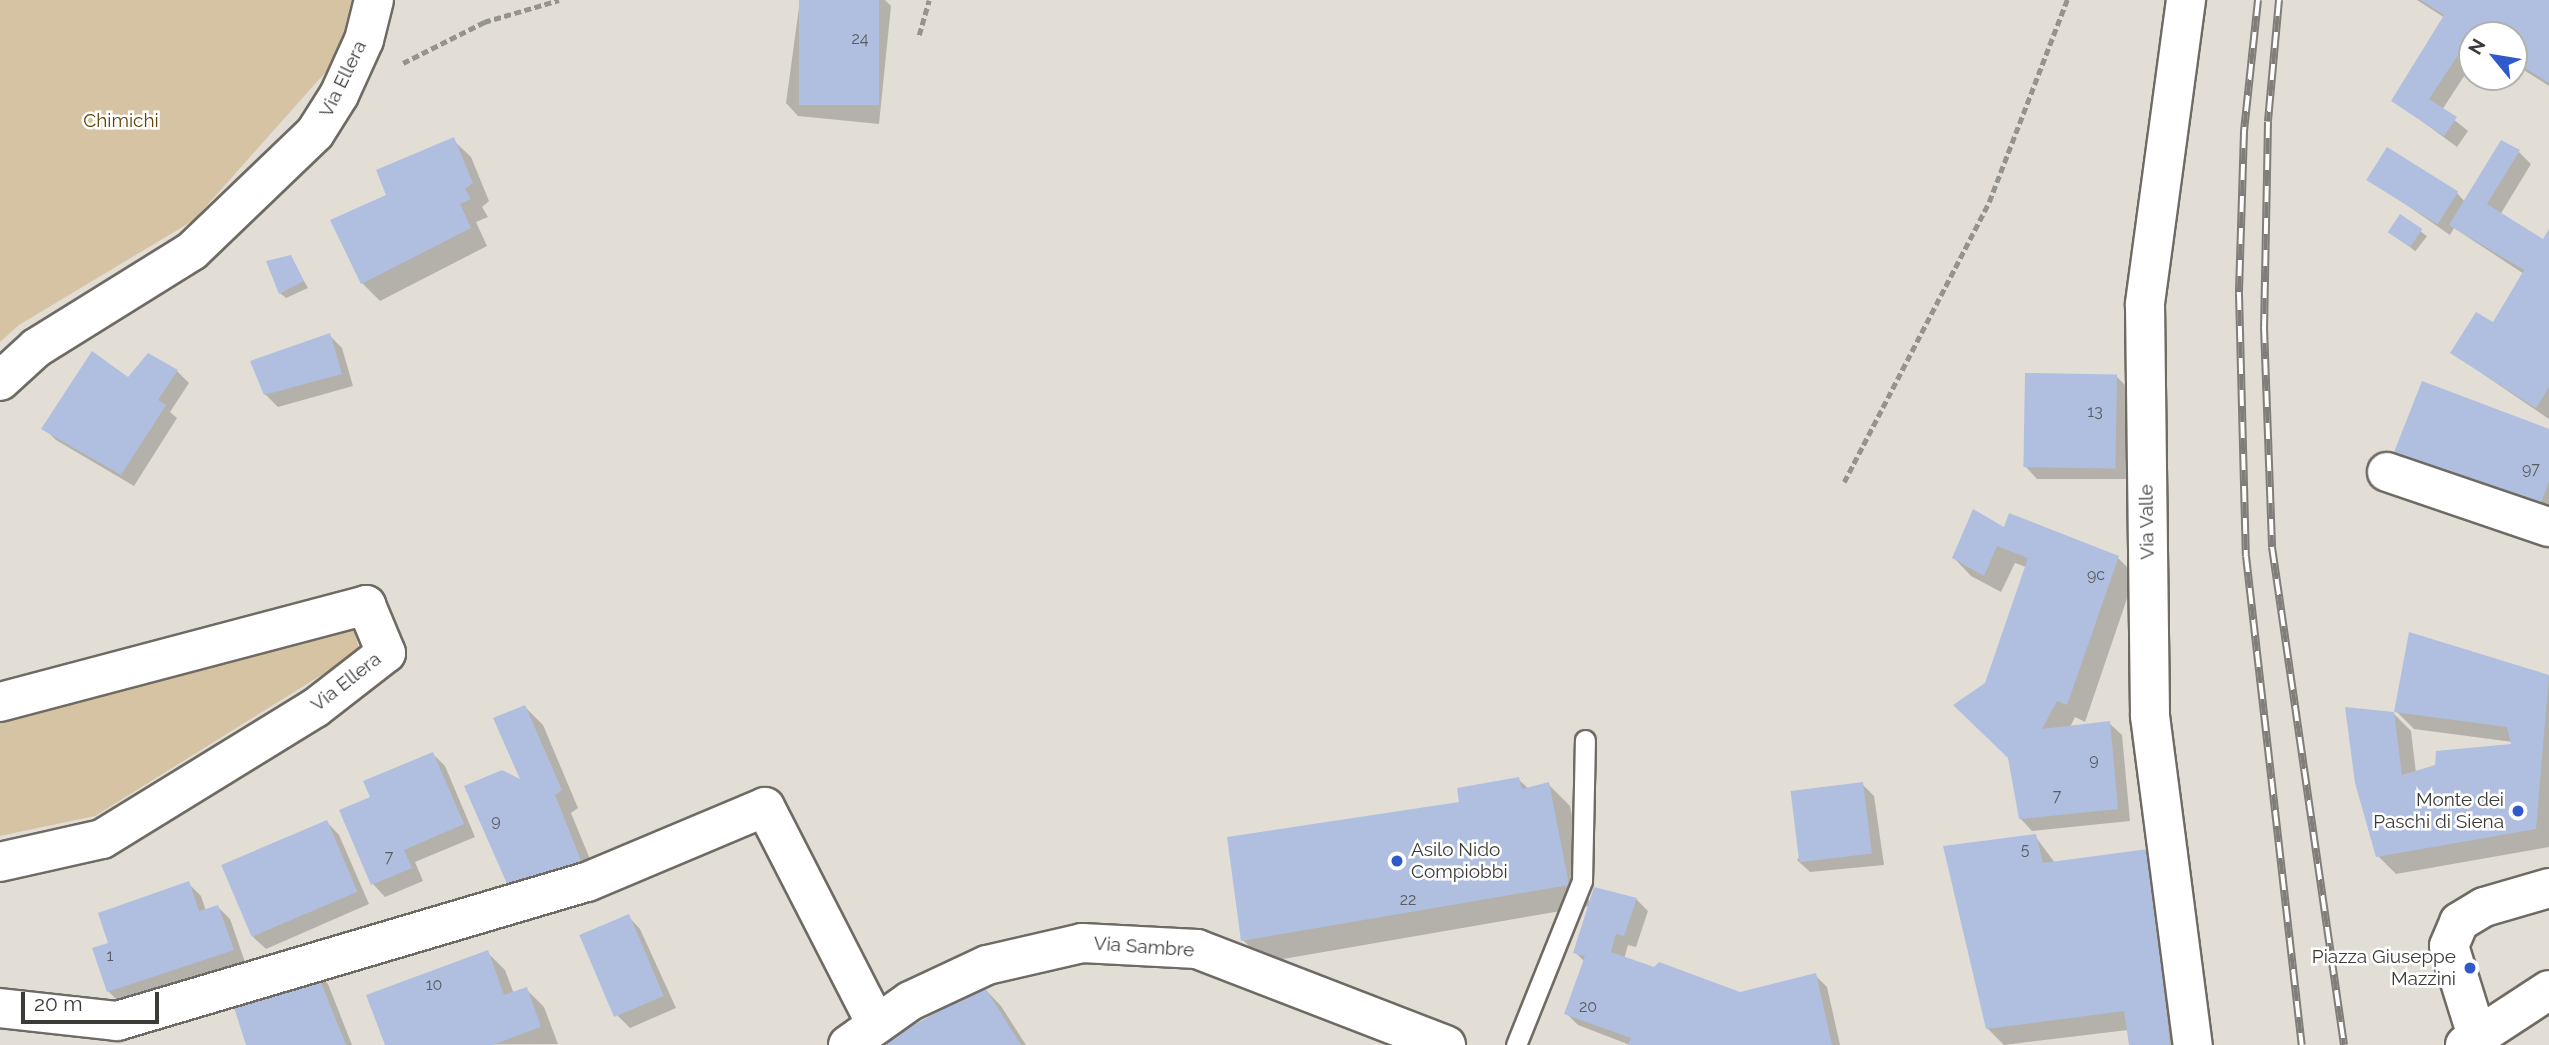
<!DOCTYPE html>
<html>
<head>
<meta charset="utf-8">
<style>
	body { margin:0 }
	#map { position:relative; width:2549px; height:1045px; overflow:hidden; background:#e2ded6; font-family:Raleway,sans-serif }
	div>[style] { position:absolute }
	[style*='--x'] { left:calc(var(--x)*1px); top:calc(var(--y)*1px); width:calc(var(--w)*1px); rotate:calc(var(--a)*1deg) }
	.green>* { inset:0; background:#d5c3a3 }
	.shadow>* { inset:0; background:#0003; transform-origin:0 0 }
	.building>* { inset:0; background:#b0bfe0; transform-origin:0 0 }
	.path>* { height:4.5px; margin-top:-2.25px; transform-origin:0; background:repeating-linear-gradient(90deg,#95938d 0 7px,transparent 0 10.5px) }
	.roads { filter:drop-shadow(2px 0 #6f6b64) drop-shadow(-2px 0 #6f6b64) drop-shadow(0 2px #6f6b64) drop-shadow(0 -2px #6f6b64) }
	.lane>* { height:19px; margin:-9.5px; padding:0 9.5px; transform-origin:9.5px; border-radius:9.5px; background:#fff }
	.street>* { height:38px; margin:-19px; padding:0 19px; transform-origin:19px; border-radius:19px; background:#fff }
	.secondary>* { height:38px; margin:-19px; padding:0 19px; transform-origin:19px; border-radius:19px; background:#fff }
	.rail>* { height:8px; margin-top:-4px; transform-origin:0; background:repeating-linear-gradient(90deg,#fff 0 16px,#817e79 0 32px); box-sizing:border-box; border-block:2px solid #817e79 }
	.dots>* { width:19px; height:19px; translate:-50% -50%; box-sizing:border-box; border:4px solid #fff; border-radius:50% }
	span { translate:-50% -50%; white-space:nowrap; text-align:center; line-height:1.15; -webkit-text-stroke:5px #fff; paint-order:stroke }
	.number-label { font-size:16px; color:#595c62 }
	.number-label span { -webkit-text-stroke-width:0 }
	.street-label { font-size:19px; color:#3c3b38 }
	.park-label { font-size:19px; color:#61460b }
	.poi-label { font-size:19px; color:#3c3b38 }
	.right { translate:-100% -50%; text-align:right }
	.left { translate:0 -50%; text-align:left }
	.north { position:absolute; left:2458px; top:21px; width:70px; height:70px; box-sizing:border-box; background:#fff; border:2px solid #b1b1af; border-radius:50%; rotate:300deg; font-size:19px; font-weight:700; line-height:28px; text-align:center; color:#3c3b38 }
	.north::after { content:''; display:block; margin:auto; width:24px; height:32px; background:#3059c9; clip-path:polygon(50% 0,100% 100%,50% 72%,0 100%) }
	.scale { position:absolute; left:21px; top:992px; width:138px; height:32px; box-sizing:border-box; border:4px solid #3c3b38; border-top:0; padding-left:9px; font-size:21px; line-height:24px; white-space:nowrap; color:#3c3b38; -webkit-text-stroke:5px #fff; paint-order:stroke }
</style>
</head>
<body>
<div id="map">
	<div class="green">
		<div style="clip-path:polygon(0 0,366px 0,331px 66px,194px 220px,19px 325px,0 342px)"></div>
		<div style="clip-path:polygon(352px 626px,360px 651px,95px 816px,0 836px,0 721px)"></div>
	</div>
	<div class="shadow">
		<div style="clip-path:polygon(800px 0,885px 0,891px 6px,879px 124px,798px 116px,786px 103px)"></div>
		<div style="clip-path:polygon(2417px 0,2549px 0,2549px 86px,2514px 64px,2514px 35px,2472px 35px,2472px 64px,2442px 110px,2468px 131px,2457px 147px,2393px 100px,2445px 18px)"></div>
		<div style="clip-path:polygon(453px 140px,471px 157px,489px 201px,482px 207px,488px 217px,476px 222px,487px 246px,380px 301px,362px 283px,388px 196px)"></div>
		<div style="clip-path:polygon(2519px 152px,2531px 164px,2500px 215px,2543px 241px,2549px 232px,2549px 419px,2452px 353px,2493px 325px,2524px 274px,2454px 228px,2450px 235px,2369px 179px,2457px 193px,2465px 202px)"></div>
		<div style="left:2401px;top:216px;width:33px;height:19px;rotate:38deg"></div>
		<div style="clip-path:polygon(290px 257px,308px 288px,286px 298px,280px 293px)"></div>
		<div style="clip-path:polygon(329px 335px,342px 348px,353px 386px,278px 407px,265px 394px)"></div>
		<div style="clip-path:polygon(177px 371px,189px 383px,170px 412px,177px 418px,134px 486px,56px 440px,44px 428px,129px 379px)"></div>
		<div style="clip-path:polygon(2116px 376px,2128px 388px,2130px 479px,2037px 479px,2025px 466px)"></div>
		<div style="clip-path:polygon(2549px 431px,2549px 523px,2405px 472px)"></div>
		<div style="clip-path:polygon(2006px 530px,2118px 558px,2135px 575px,2085px 722px,2075px 717px,2070px 727px,2109px 723px,2122px 735px,2130px 821px,2032px 831px,2020px 818px,2010px 758px,1986px 685px,2026px 567px,2015px 563px,2001px 592px,1971px 576px,1954px 558px)"></div>
		<div style="clip-path:polygon(2549px 677px,2549px 847px,2396px 874px,2378px 856px,2394px 714px,2411px 731px,2416px 773px,2514px 746px,2513px 742px,2414px 729px,2396px 711px)"></div>
		<div style="clip-path:polygon(525px 707px,543px 725px,578px 808px,571px 813px,599px 881px,531px 912px)"></div>
		<div style="clip-path:polygon(433px 754px,445px 766px,475px 837px,415px 862px,423px 881px,385px 897px,373px 884px,342px 811px,372px 798px)"></div>
		<div style="clip-path:polygon(1518px 779px,1529px 789px,1548px 784px,1570px 806px,1590px 906px,1265px 962px,1243px 940px,1461px 803px)"></div>
		<div style="clip-path:polygon(1862px 784px,1874px 796px,1884px 865px,1810px 872px,1797px 860px)"></div>
		<div style="clip-path:polygon(327px 822px,339px 835px,369px 904px,266px 949px,253px 937px)"></div>
		<div style="clip-path:polygon(2035px 836px,2055px 863px,2148px 851px,2165px 869px,2185px 1045px,2130px 1045px,2128px 1030px,2004px 1045px,1987px 1028px)"></div>
		<div style="clip-path:polygon(189px 884px,201px 896px,206px 911px,218px 907px,230px 919px,245px 962px,121px 1004px,109px 992px,95px 950px,110px 944px)"></div>
		<div style="clip-path:polygon(1636px 899px,1648px 911px,1636px 947px,1628px 945px,1624px 959px,1740px 994px,1815px 975px,1827px 987px,1840px 1045px,1630px 1045px,1578px 1025px,1566px 1013px,1585px 962px,1575px 952px)"></div>
		<div style="clip-path:polygon(628px 916px,640px 929px,676px 1008px,630px 1028px,618px 1016px)"></div>
		<div style="clip-path:polygon(487px 952px,505px 970px,514px 994px,526px 989px,544px 1007px,558px 1044px,387px 1045px)"></div>
		<div style="clip-path:polygon(316px 972px,328px 984px,352px 1045px,248px 1045px)"></div>
		<div style="clip-path:polygon(984px 988px,1001px 1006px,1026px 1045px,882px 1045px)"></div>
	</div>
	<div class="building">
		<div style="left:799px;top:0;width:80px;height:105px"></div>
		<div style="clip-path:polygon(2421px 0,2549px 0,2549px 83px,2514px 61px,2514px 35px,2472px 34px,2429px 99px,2457px 117px,2444px 136px,2391px 101px,2444px 15px)"></div>
		<div style="clip-path:polygon(454px 137px,473px 183px,465px 189px,471px 199px,460px 204px,471px 228px,361px 284px,330px 220px,386px 195px,376px 170px)"></div>
		<div style="clip-path:polygon(2501px 140px,2520px 150px,2487px 204px,2543px 239px,2549px 229px,2549px 387px,2536px 408px,2450px 353px,2476px 312px,2493px 322px,2524px 270px,2449px 225px)"></div>
		<div style="left:2387px;top:147px;width:84px;height:39px;rotate:32deg"></div>
		<div style="left:2400px;top:214px;width:27px;height:22px;rotate:34deg"></div>
		<div style="clip-path:polygon(291px 255px,304px 281px,279px 294px,266px 261px)"></div>
		<div style="clip-path:polygon(330px 333px,342px 374px,264px 395px,250px 361px)"></div>
		<div style="clip-path:polygon(92px 351px,128px 377px,148px 353px,178px 370px,158px 400px,166px 405px,121px 475px,41px 429px)"></div>
		<div style="left:2025px;top:373px;width:92px;height:94px;rotate:1deg"></div>
		<div style="clip-path:polygon(2422px 381px,2549px 429px,2549px 481px,2538px 512px,2391px 460px)"></div>
		<div style="clip-path:polygon(1973px 509px,2004px 527px,2009px 513px,2119px 556px,2067px 705px,2057px 701px,2042px 729px,2110px 721px,2118px 809px,2019px 819px,2008px 758px,1953px 705px,1985px 683px,2028px 558px,1997px 546px,1984px 576px,1952px 558px)"></div>
		<div style="clip-path:polygon(evenodd,2409px 632px,2549px 675px,2536px 829px,2376px 857px,2355px 783px,2345px 707px,2394px 712px,2409px 632px,2394px 712px,2507px 727px,2511px 744px,2436px 751px,2435px 765px,2402px 775px,2394px 712px)"></div>
		<div style="clip-path:polygon(525px 705px,562px 790px,555px 795px,582px 863px,512px 895px,464px 786px,502px 770px,520px 779px,493px 718px)"></div>
		<div style="clip-path:polygon(433px 752px,464px 824px,404px 850px,412px 868px,371px 885px,339px 810px,370px 797px,363px 781px)"></div>
		<div style="clip-path:polygon(1519px 777px,1522px 789px,1549px 782px,1569px 885px,1241px 941px,1227px 837px,1459px 802px,1457px 788px)"></div>
		<div style="left:1863px;top:782px;width:72px;height:73px;rotate:83deg"></div>
		<div style="left:327px;top:820px;width:78px;height:115px;rotate:67deg"></div>
		<div style="clip-path:polygon(2036px 834px,2043px 863px,2148px 849px,2170px 1045px,2129px 1045px,2124px 1011px,1986px 1029px,1943px 846px)"></div>
		<div style="clip-path:polygon(189px 881px,199px 911px,218px 905px,234px 950px,107px 992px,92px 948px,108px 943px,98px 913px)"></div>
		<div style="clip-path:polygon(1594px 887px,1637px 898px,1624px 936px,1616px 934px,1611px 952px,1654px 967px,1659px 962px,1740px 992px,1816px 973px,1832px 1045px,1628px 1045px,1631px 1038px,1564px 1014px,1585px 956px,1573px 953px)"></div>
		<div style="left:629px;top:914px;width:89px;height:54px;rotate:67deg"></div>
		<div style="clip-path:polygon(488px 950px,504px 995px,527px 987px,541px 1027px,492px 1045px,385px 1045px,366px 995px)"></div>
		<div style="clip-path:polygon(316px 970px,346px 1045px,246px 1045px,232px 1001px)"></div>
		<div style="clip-path:polygon(984px 986px,1021px 1045px,878px 1045px)"></div>
	</div>
	<div class="path">
		<div style="--x:919;--y:35;--w:36;--a:-74"></div>
		<div style="--x:403;--y:63;--w:91;--a:-26.8"></div>
		<div style="--x:484;--y:22;--w:78;--a:-16.3"></div>
		<div style="--x:1844;--y:482;--w:315;--a:-62.6"></div>
		<div style="--x:1989;--y:202;--w:217;--a:-68.9"></div>
	</div>
	<div class="roads">
		<div class="lane">
			<div style="--x:1516;--y:1045;--w:177;--a:-68.1"></div>
			<div style="--x:1582;--y:881;--w:141;--a:-88.8"></div>
		</div>
		<div class="street">
			<div style="--x:2186;--y:0;--w:307;--a:97.7"></div>
			<div style="--x:2145;--y:304;--w:412;--a:89.3"></div>
			<div style="--x:2150;--y:716;--w:332;--a:82.6"></div>
			<div style="--x:0;--y:381;--w:49;--a:-42.5"></div>
			<div style="--x:36;--y:348;--w:184;--a:-31.9"></div>
			<div style="--x:192;--y:251;--w:170;--a:-43.8"></div>
			<div style="--x:315;--y:133;--w:45;--a:-57.7"></div>
			<div style="--x:339;--y:95;--w:60;--a:-65.6"></div>
			<div style="--x:364;--y:40;--w:41;--a:-76"></div>
			<div style="--x:2387;--y:472;--w:171;--a:18.8"></div>
			<div style="--x:0;--y:702;--w:379;--a:-14.8"></div>
			<div style="--x:366;--y:605;--w:52;--a:67.4"></div>
			<div style="--x:386;--y:653;--w:90;--a:142.2"></div>
			<div style="--x:315;--y:708;--w:250;--a:148.4"></div>
			<div style="--x:102;--y:839;--w:105;--a:167.3"></div>
			<div style="--x:0;--y:1008;--w:118;--a:6.3"></div>
			<div style="--x:117;--y:1021;--w:490;--a:-16.5"></div>
			<div style="--x:587;--y:882;--w:193;--a:-22.8"></div>
			<div style="--x:765;--y:807;--w:244;--a:62.9"></div>
			<div style="--x:2477;--y:1036;--w:94;--a:-107.3"></div>
			<div style="--x:2449;--y:946;--w:26;--a:-67"></div>
			<div style="--x:2459;--y:922;--w:29;--a:-31"></div>
			<div style="--x:2484;--y:907;--w:68;--a:-16.3"></div>
		</div>
		<div class="secondary">
			<div style="--x:848;--y:1045;--w:76;--a:-35.4"></div>
			<div style="--x:910;--y:1001;--w:85;--a:-25.1"></div>
			<div style="--x:987;--y:965;--w:98;--a:-13"></div>
			<div style="--x:1082;--y:943;--w:115;--a:3"></div>
			<div style="--x:1197;--y:949;--w:267;--a:21.1"></div>
			<div style="--x:2465;--y:1045;--w:100;--a:-33.2"></div>
		</div>
	</div>
	<div class="rail">
		<div style="--x:2258;--y:0;--w:133;--a:96.1"></div>
		<div style="--x:2244;--y:132;--w:162;--a:91.8"></div>
		<div style="--x:2239;--y:294;--w:262;--a:88.5"></div>
		<div style="--x:2246;--y:556;--w:492;--a:83.5"></div>
		<div style="--x:2279;--y:0;--w:122;--a:95.2"></div>
		<div style="--x:2268;--y:122;--w:205;--a:91.1"></div>
		<div style="--x:2264;--y:327;--w:220;--a:87.9"></div>
		<div style="--x:2272;--y:547;--w:503;--a:81.77"></div>
	</div>
	<div class="dots">
		<div style="left:2518px;top:811px;background:#3059c9"></div>
		<div style="left:1397px;top:861px;background:#3059c9"></div>
		<div style="left:2470px;top:968px;background:#3059c9"></div>
	</div>
	<div class="number-label">
		<span style="left:860px;top:39px">24</span>
		<span style="left:2095px;top:412px">13</span>
		<span style="left:2531px;top:469px">97</span>
		<span style="left:2096px;top:575px">9c</span>
		<span style="left:2094px;top:760px">9</span>
		<span style="left:2057px;top:796px">7</span>
		<span style="left:496px;top:821px">9</span>
		<span style="left:2025px;top:850px">5</span>
		<span style="left:389px;top:857px">7</span>
		<span style="left:1408px;top:900px">22</span>
		<span style="left:110px;top:956px">1</span>
		<span style="left:434px;top:985px">10</span>
		<span style="left:1588px;top:1007px">20</span>
	</div>
	<div class="street-label">
		<span style="left:343px;top:79px;rotate:-64deg">Via Ellera</span>
		<span style="left:2147px;top:522px;rotate:-91deg">Via Valle</span>
		<span style="left:346px;top:682px;rotate:-38deg">Via Ellera</span>
		<span style="left:1144px;top:947px;rotate:4deg">Via Sambre</span>
	</div>
	<div class="park-label">
		<span style="left:121px;top:121px">Chimichi</span>
	</div>
	<div class="poi-label">
		<span class="right" style="left:2504px;top:811px">Monte dei<br>Paschi di Siena</span>
		<span class="left" style="left:1411px;top:861px">Asilo Nido<br>Compiobbi</span>
		<span class="right" style="left:2456px;top:968px">Piazza Giuseppe<br>Mazzini</span>
	</div>
	<div class="north">N</div>
	<div class="scale">20 m</div>
</div>
</body>
</html>
